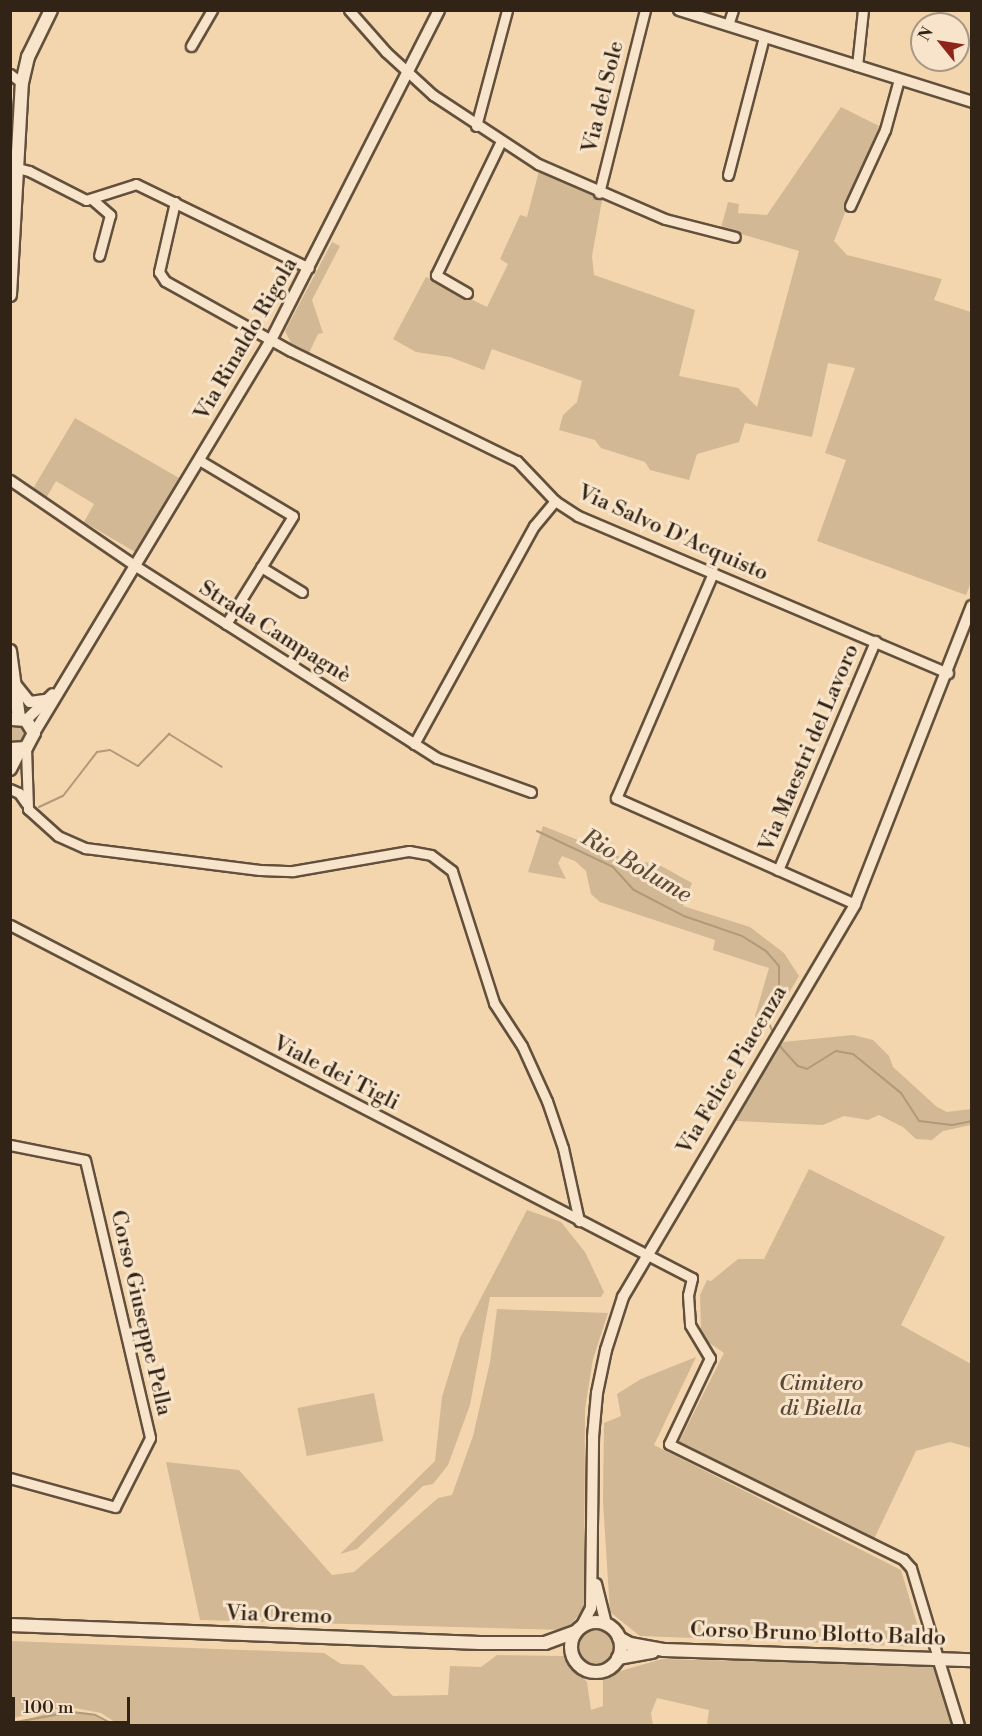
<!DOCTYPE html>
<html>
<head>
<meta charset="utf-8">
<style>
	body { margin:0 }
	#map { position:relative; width:982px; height:1736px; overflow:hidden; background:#f3d6ae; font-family:"Libre Bodoni",serif }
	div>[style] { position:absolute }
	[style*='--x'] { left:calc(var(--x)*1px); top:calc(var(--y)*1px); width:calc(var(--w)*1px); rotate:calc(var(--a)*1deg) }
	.green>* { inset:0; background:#d2b894; transform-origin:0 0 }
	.round { border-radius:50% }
	.stream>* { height:2px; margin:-1px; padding:0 1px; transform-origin:1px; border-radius:1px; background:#b1997a }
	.roads { filter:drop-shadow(2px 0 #62503c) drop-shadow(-2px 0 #62503c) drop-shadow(0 2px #62503c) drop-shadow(0 -2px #62503c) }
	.minor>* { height:9px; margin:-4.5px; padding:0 4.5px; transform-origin:4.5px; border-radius:4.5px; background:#f7e4ca }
	.tertiary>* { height:10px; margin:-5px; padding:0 5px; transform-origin:5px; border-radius:5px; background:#f7e4ca }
	.secondary>* { height:12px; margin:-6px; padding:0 6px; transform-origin:6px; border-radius:6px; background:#f7e4ca }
	.secondary>.ring { margin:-6px; padding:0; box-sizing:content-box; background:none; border:12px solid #f7e4ca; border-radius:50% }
	span { translate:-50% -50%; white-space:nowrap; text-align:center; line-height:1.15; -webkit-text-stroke:6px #f7e4ca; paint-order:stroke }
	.street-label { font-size:22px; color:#312316 }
	.park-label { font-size:22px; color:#594836; font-style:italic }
	.water-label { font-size:24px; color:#5e4c39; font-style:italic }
	.frame { position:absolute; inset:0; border:12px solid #312316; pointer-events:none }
	.north { position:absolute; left:910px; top:12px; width:60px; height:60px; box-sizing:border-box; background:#f7e4ca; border:2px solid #a89782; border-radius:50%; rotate:300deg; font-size:16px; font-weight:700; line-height:24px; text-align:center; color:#312316 }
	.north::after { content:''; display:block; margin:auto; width:21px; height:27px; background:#8f2418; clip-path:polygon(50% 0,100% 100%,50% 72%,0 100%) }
	.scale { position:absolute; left:12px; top:1697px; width:118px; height:27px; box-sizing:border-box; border:3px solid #312316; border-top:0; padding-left:8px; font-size:18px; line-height:21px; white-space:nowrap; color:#312316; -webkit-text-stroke:4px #f7e4ca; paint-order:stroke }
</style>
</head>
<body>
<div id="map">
	<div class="green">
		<div style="clip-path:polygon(841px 107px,879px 126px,834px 241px,847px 255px,942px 279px,934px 300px,971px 312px,972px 580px,966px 595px,817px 541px,846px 460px,825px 453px,855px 368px,828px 363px,812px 437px,745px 423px,739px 442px,697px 454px,689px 480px,650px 470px,645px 462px,601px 448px,595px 440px,559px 430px,563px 415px,577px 402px,582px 381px,492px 349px,484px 370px,450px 357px,416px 352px,393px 339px,426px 277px,487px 307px,508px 264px,500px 259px,520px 215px,527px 217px,539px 171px,602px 200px,592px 256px,594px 275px,695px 310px,679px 376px,738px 388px,757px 407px,799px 251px,721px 228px,728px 202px,739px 204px,738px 213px,767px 215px)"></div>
		<div style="clip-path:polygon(332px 242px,340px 246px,312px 300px,323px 333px,318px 334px,309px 353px,291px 343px,285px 331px)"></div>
		<div style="clip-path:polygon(75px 418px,179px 478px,135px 552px,84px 522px,94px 504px,56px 481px,45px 500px,31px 492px)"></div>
		<div style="clip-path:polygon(22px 723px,29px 732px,25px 743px,11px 745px,11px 724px)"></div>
		<div style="clip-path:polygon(543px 826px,636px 863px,654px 862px,692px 883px,683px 906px,750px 927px,784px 953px,799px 976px,776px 1015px,760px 1029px,755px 1016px,769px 968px,713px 950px,715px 940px,600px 902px,591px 894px,586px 871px,575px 861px,562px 856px,558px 863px,566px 879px,528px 872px)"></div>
		<div style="clip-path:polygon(853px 1035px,873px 1040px,889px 1056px,893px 1067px,937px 1107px,947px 1112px,971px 1109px,971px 1125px,943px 1131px,932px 1140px,916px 1139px,903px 1127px,879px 1115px,868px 1120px,844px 1116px,823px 1125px,735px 1121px,783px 1042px)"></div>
		<div style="clip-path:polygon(809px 1169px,945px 1237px,901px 1325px,971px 1364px,971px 1448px,950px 1442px,916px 1451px,873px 1541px,679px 1442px,724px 1353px,708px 1342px,701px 1329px,700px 1295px,707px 1280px,711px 1281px,738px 1259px,764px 1259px)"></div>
		<div style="clip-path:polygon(527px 1210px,561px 1222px,585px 1252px,604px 1292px,601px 1297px,490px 1297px,470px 1405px,448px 1465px,433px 1484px,423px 1486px,357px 1549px,340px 1554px,435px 1461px,442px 1397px,460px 1338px)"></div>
		<div style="clip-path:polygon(497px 1309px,608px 1313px,593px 1359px,585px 1409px,584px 1610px,565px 1630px,200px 1620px,166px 1462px,239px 1470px,332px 1575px,354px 1572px,438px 1498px,452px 1495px,473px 1436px,490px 1362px)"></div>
		<div style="clip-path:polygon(696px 1357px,654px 1445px,901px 1570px,924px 1647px,640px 1636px,610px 1612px,603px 1502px,604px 1423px,621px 1416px,617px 1394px,641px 1379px)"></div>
		<div style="left:374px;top:1393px;width:49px;height:78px;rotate:79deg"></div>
		<div class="round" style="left:576px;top:1627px;width:40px;height:40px"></div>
		<div style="clip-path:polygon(11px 1641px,324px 1653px,341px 1664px,363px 1665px,393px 1696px,448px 1695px,450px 1666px,481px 1667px,497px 1655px,564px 1656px,587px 1682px,591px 1710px,603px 1706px,603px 1676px,662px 1659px,936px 1666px,954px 1725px,707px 1725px,709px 1710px,657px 1698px,651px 1713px,653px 1726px,121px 1726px,101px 1713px,75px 1708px,42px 1710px,11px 1719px)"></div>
		<div style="clip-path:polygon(69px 1711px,88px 1713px,112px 1725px,11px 1725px,50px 1712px)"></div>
	</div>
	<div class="stream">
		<div style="--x:39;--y:807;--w:26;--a:-25"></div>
		<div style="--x:63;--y:796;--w:56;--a:-52.3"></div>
		<div style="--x:97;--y:752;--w:13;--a:-9"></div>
		<div style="--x:110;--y:750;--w:32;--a:30"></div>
		<div style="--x:138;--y:766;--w:45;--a:-45.9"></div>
		<div style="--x:169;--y:734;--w:62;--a:31.9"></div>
		<div style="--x:537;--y:831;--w:84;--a:25.3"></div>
		<div style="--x:613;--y:867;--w:31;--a:48"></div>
		<div style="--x:634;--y:890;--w:56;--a:27.5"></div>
		<div style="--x:684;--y:916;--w:61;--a:19"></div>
		<div style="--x:742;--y:936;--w:28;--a:32"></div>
		<div style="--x:766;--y:951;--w:20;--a:49"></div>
		<div style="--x:779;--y:966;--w:18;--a:90"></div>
		<div style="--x:779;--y:984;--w:35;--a:112"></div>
		<div style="--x:766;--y:1016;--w:21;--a:67"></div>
		<div style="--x:777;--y:1043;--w:31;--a:48"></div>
		<div style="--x:798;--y:1066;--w:9;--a:18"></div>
		<div style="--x:807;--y:1069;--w:34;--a:-32"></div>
		<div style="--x:836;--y:1051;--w:17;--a:10"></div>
		<div style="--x:853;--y:1054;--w:62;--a:39.1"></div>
		<div style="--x:901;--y:1093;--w:33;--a:57"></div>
		<div style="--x:919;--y:1121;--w:33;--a:7"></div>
		<div style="--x:952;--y:1125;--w:20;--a:-11"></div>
		<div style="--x:10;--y:1723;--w:63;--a:-10.1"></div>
		<div style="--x:72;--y:1712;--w:23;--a:7"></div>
		<div style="--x:95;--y:1715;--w:25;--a:27"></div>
	</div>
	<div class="roads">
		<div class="minor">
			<div style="--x:349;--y:10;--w:56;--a:48.6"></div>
			<div style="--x:386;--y:52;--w:64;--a:42.5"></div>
			<div style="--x:433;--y:95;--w:126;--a:33.3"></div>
			<div style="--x:538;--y:164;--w:138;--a:23.4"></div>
			<div style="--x:665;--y:219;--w:72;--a:14.4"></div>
			<div style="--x:728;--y:25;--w:16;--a:-72"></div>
			<div style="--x:191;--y:46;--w:42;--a:-59.7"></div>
			<div style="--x:857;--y:66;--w:56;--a:-83.9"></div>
			<div style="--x:10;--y:74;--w:15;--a:37"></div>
			<div style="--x:476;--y:126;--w:120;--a:-75"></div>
			<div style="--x:10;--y:166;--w:20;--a:15"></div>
			<div style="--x:29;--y:171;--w:64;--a:27"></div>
			<div style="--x:86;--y:200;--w:52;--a:-17.7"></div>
			<div style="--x:136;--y:184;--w:192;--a:25.9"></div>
			<div style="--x:728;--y:175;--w:143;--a:-75.4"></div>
			<div style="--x:599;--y:193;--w:189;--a:-75.9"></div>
			<div style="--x:93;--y:200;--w:23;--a:41"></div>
			<div style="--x:110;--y:215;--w:42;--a:105"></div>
			<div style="--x:175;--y:202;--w:72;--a:102.9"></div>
			<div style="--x:159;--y:272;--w:11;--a:56"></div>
			<div style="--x:165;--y:281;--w:144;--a:29.1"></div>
			<div style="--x:291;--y:351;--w:251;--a:26"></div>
			<div style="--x:517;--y:461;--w:55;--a:46.5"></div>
			<div style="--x:555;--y:501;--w:27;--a:33"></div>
			<div style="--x:578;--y:516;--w:402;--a:23"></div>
			<div style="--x:850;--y:206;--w:84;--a:-65.3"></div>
			<div style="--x:885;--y:130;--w:53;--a:-74.6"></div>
			<div style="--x:467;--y:293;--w:36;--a:-150"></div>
			<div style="--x:436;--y:275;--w:149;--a:-64.1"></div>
			<div style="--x:199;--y:460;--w:109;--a:30.8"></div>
			<div style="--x:293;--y:516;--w:127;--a:121.8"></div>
			<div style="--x:10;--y:480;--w:150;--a:34.4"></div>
			<div style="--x:134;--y:565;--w:359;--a:32.5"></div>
			<div style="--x:437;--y:758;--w:100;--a:19.9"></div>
			<div style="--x:261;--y:567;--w:48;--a:31.4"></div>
			<div style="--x:713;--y:573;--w:245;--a:113.3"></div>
			<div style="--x:616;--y:798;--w:261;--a:23.9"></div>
			<div style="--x:414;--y:744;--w:249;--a:-61.2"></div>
			<div style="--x:534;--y:526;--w:33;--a:-50"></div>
			<div style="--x:26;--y:748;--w:61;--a:88.1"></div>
			<div style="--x:28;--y:809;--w:40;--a:42"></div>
			<div style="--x:58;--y:836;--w:30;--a:24"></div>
			<div style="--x:85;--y:848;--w:176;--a:7.2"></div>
			<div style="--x:260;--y:870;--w:33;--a:2"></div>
			<div style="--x:293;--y:871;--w:118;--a:-9.8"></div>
			<div style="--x:409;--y:851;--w:22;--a:10"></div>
			<div style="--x:431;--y:855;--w:26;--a:37"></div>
			<div style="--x:452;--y:871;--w:139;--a:72.3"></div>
			<div style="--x:494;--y:1003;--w:51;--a:56.9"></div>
			<div style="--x:522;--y:1046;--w:60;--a:65.6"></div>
			<div style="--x:547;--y:1101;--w:50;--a:71.2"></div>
			<div style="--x:563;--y:1148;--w:75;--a:77.6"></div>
			<div style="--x:10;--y:789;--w:10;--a:24"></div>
			<div style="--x:19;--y:793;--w:12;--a:55"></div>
			<div style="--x:778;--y:870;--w:249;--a:-67"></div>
			<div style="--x:10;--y:925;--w:768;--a:27.37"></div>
			<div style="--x:692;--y:1278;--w:17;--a:103"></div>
			<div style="--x:688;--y:1295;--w:30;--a:86"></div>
			<div style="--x:690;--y:1325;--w:39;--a:59"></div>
			<div style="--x:710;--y:1358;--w:95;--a:115.5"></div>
			<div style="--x:669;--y:1444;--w:261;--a:26.2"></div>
			<div style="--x:903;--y:1559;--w:12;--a:48"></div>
			<div style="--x:911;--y:1568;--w:94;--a:73.3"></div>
			<div style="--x:10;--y:1145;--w:76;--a:11.3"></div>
			<div style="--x:85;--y:1160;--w:285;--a:76.8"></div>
			<div style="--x:150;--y:1438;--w:77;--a:116.9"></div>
			<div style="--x:115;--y:1507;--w:109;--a:-164.6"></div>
		</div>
		<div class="tertiary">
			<div style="--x:679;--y:10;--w:307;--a:17.4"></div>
			<div style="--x:16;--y:685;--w:22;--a:51"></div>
			<div style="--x:30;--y:702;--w:15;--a:-8"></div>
			<div style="--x:26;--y:720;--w:37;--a:-44"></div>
			<div style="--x:34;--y:733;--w:459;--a:-58.9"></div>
			<div style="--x:271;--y:340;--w:370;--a:-63"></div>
			<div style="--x:596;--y:1584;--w:41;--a:76"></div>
			<div style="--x:581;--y:1627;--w:21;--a:-62"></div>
			<div style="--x:591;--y:1608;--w:171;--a:-89.3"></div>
			<div style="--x:593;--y:1437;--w:44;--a:-84.8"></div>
			<div style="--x:597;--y:1393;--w:44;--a:-78.2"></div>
			<div style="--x:606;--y:1350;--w:56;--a:-72.2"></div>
			<div style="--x:623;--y:1297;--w:456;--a:-59.4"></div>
			<div style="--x:855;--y:904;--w:320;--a:-68.6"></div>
			<div style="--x:938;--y:1658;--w:71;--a:72.8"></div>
		</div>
		<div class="secondary">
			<div style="--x:10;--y:295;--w:212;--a:-86.8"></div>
			<div style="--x:22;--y:83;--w:27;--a:-77"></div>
			<div style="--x:28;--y:57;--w:52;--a:-63.9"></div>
			<div style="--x:10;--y:651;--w:68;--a:82.3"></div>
			<div style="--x:10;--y:749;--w:16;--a:-4"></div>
			<div style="--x:26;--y:748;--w:17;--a:-62"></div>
			<div style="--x:34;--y:733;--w:15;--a:-122"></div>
			<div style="--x:26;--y:720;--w:14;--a:-176"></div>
			<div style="--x:10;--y:769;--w:20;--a:-63"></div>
			<div class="ring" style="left:571px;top:1622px;width:38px;height:38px"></div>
			<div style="--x:10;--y:1625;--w:470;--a:2.2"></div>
			<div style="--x:480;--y:1643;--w:65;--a:0"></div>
			<div style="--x:545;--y:1643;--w:33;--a:-20"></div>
			<div style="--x:619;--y:1638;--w:13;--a:29"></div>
			<div style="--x:630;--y:1644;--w:35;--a:10"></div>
			<div style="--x:664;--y:1650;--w:308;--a:1.9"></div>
			<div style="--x:618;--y:1658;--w:35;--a:-10"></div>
		</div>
	</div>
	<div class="street-label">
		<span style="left:603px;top:97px;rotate:-76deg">Via del Sole</span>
		<span style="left:246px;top:339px;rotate:-60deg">Via Rinaldo Rigola</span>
		<span style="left:673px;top:533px;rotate:24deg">Via Salvo D'Acquisto</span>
		<span style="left:275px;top:632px;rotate:32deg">Strada Campagnè</span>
		<span style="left:809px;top:748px;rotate:-67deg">Via Maestri del Lavoro</span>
		<span style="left:732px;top:1070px;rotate:-59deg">Via Felice Piacenza</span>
		<span style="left:336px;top:1073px;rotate:27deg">Viale dei Tigli</span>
		<span style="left:141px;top:1313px;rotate:77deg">Corso Giuseppe Pella</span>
		<span style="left:279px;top:1615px;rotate:2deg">Via Oremo</span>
		<span style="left:818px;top:1634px;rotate:2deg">Corso Bruno Blotto Baldo</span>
	</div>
	<div class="park-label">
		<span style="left:821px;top:1396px">Cimitero<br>di Biella</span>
	</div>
	<div class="water-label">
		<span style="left:636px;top:867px;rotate:30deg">Rio Bolume</span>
	</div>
	<div class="frame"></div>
	<div class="north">N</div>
	<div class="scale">100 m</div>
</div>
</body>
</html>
